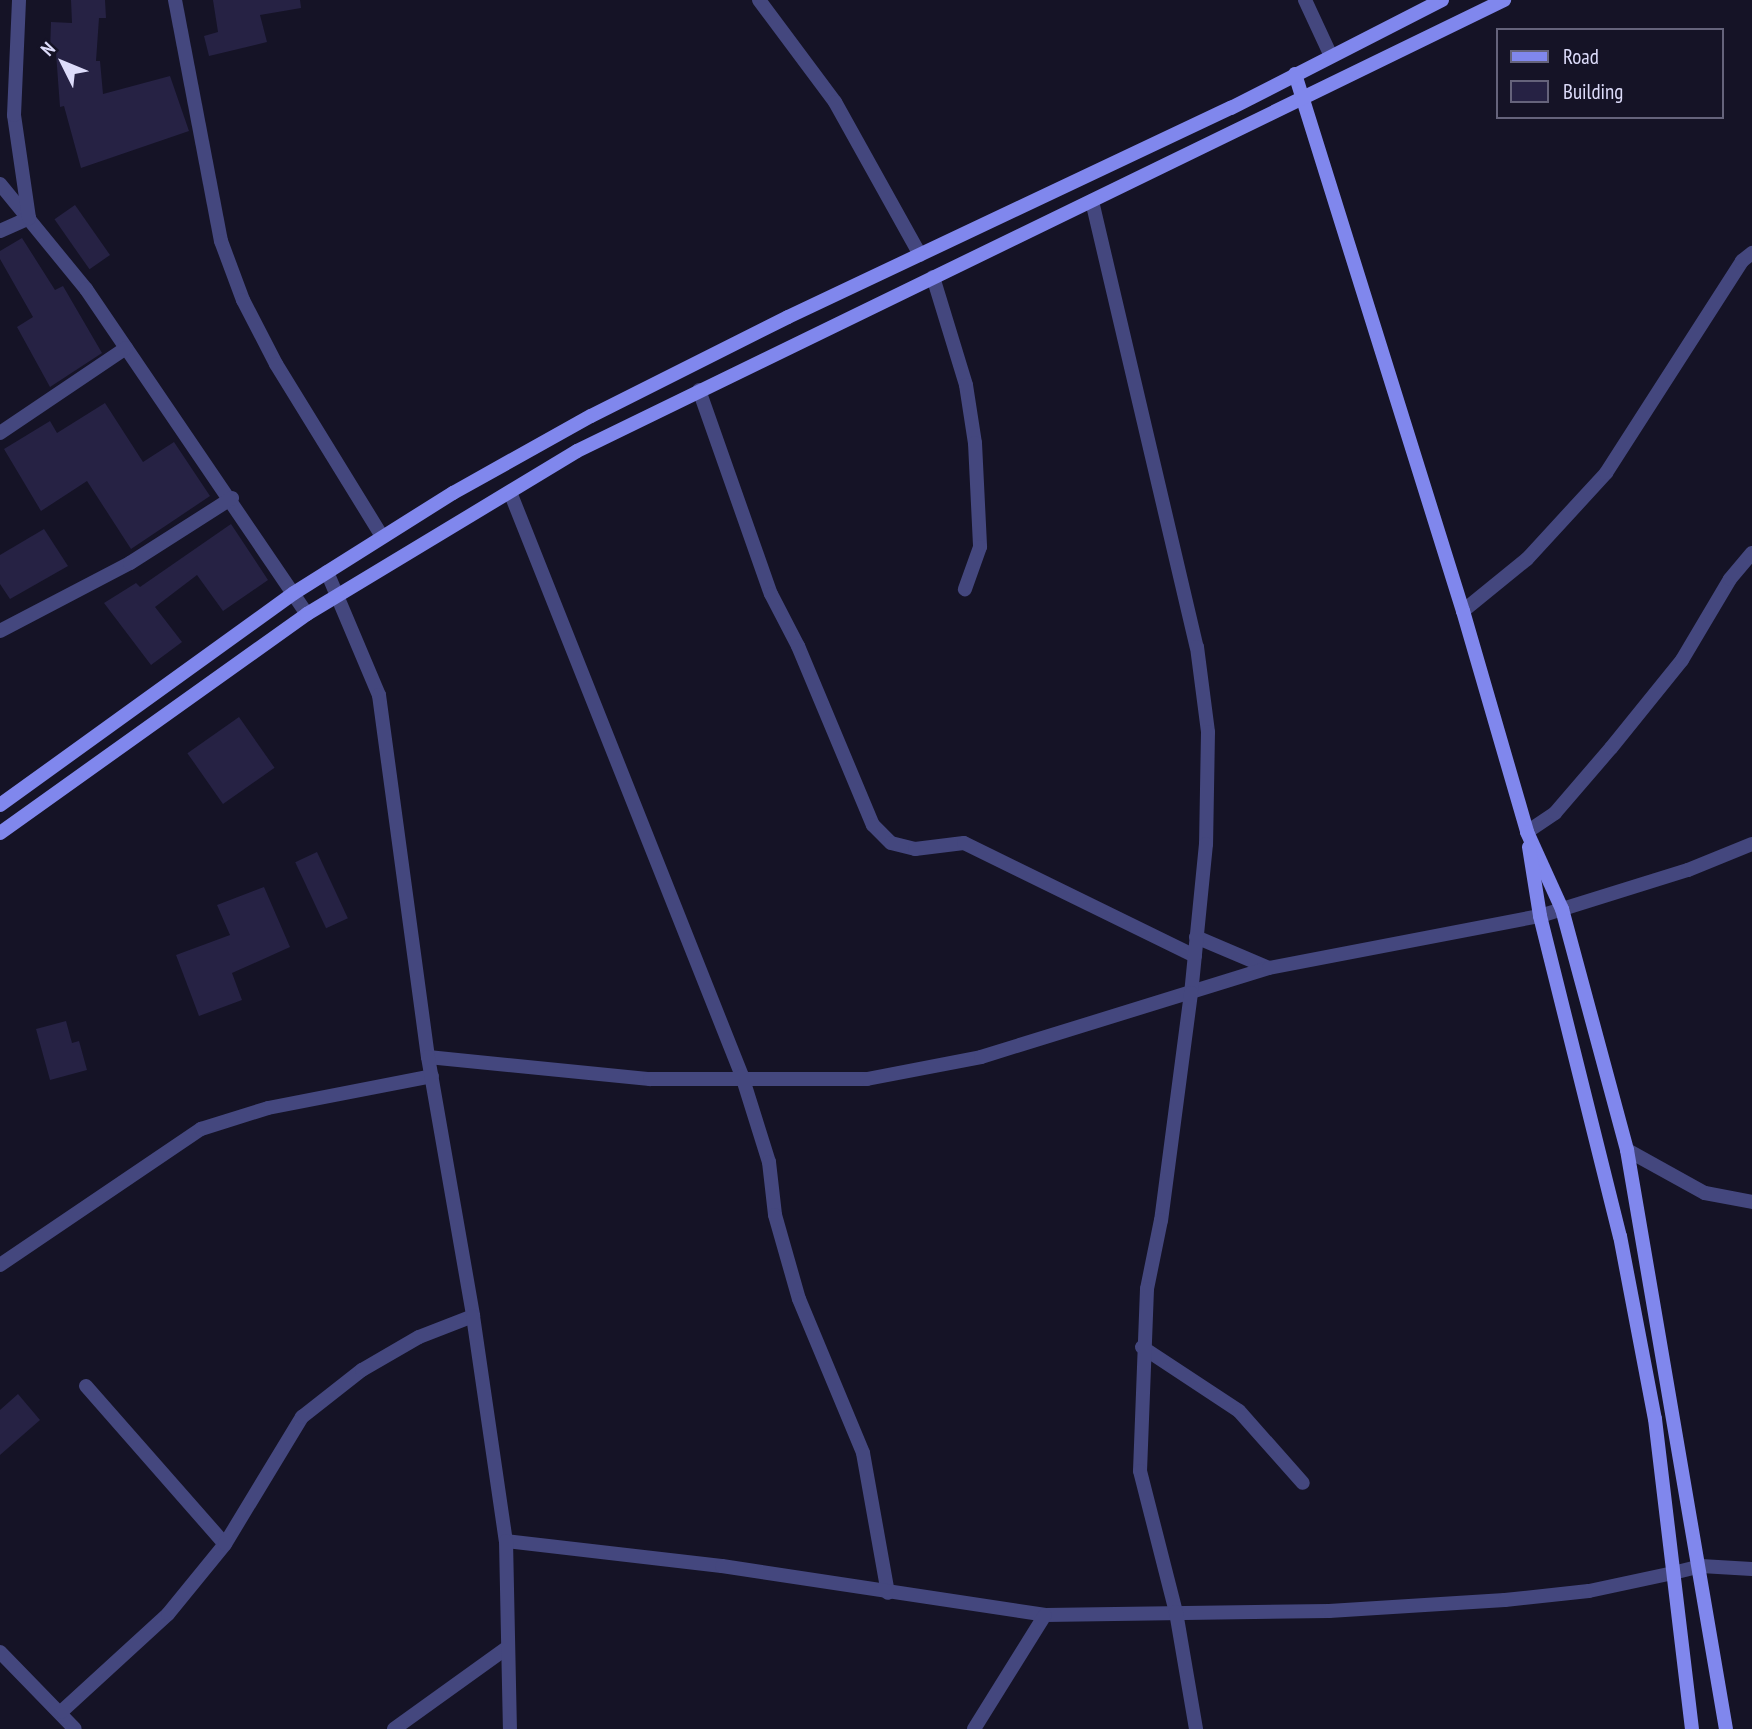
<!DOCTYPE html>
<html>
<head>
<meta charset="utf-8">
<style>
	body { margin:0 }
	#map { position:relative; width:1752px; height:1729px; overflow:hidden; background:#151326; font-family:"PT Sans Narrow",sans-serif }
	div>[style] { position:absolute }
	[style*='--x'] { left:calc(var(--x)*1px); top:calc(var(--y)*1px); width:calc(var(--w)*1px); rotate:calc(var(--a)*1deg) }
	.building>* { inset:0; background:#262244; transform-origin:0 0 }
	.minor>* { height:14px; margin:-7px; padding:0 7px; transform-origin:7px; border-radius:7px; background:#44477e }
	.tertiary>* { height:14px; margin:-7px; padding:0 7px; transform-origin:7px; border-radius:7px; background:#44477e }
	.secondary>* { height:14px; margin:-7px; padding:0 7px; transform-origin:7px; border-radius:7px; background:#8087ed }
	span { translate:-50% -50%; white-space:nowrap; text-align:center; line-height:1.15; -webkit-text-stroke:6px #151326; paint-order:stroke }
	.legend { position:absolute; left:1496px; top:28px; width:228px; height:91px; box-sizing:border-box; background:#151326; border:2px solid #65637b; margin:0; padding:9px 12px; list-style:none; font-size:21px; color:#dddcfa }
	.legend li { display:flex; align-items:center; gap:14px; height:35px }
	.legend b { width:35px; border:2px solid #65637b }
	.north { position:absolute; left:28px; top:28px; width:70px; height:70px; -webkit-text-stroke:5px #151326; paint-order:stroke; rotate:313deg; font-size:19px; font-weight:700; line-height:28px; text-align:center; color:#dddcfa }
	.north::after { content:''; display:block; margin:auto; width:24px; height:32px; background:#dddcfa; clip-path:polygon(50% 0,100% 100%,50% 72%,0 100%) }
</style>
</head>
<body>
<div id="map">
	<div class="building">
		<div style="clip-path:polygon(71px 0,105px 0,106px 18px,99px 18px,96px 61px,100px 61px,103px 94px,170px 76px,189px 131px,81px 168px,64px 106px,60px 107px,56px 53px,50px 53px,51px 22px,72px 23px)"></div>
		<div style="clip-path:polygon(213px 0,300px 0,301px 8px,260px 15px,267px 42px,209px 56px,204px 36px,218px 32px)"></div>
		<div style="left:75px;top:205px;width:61px;height:25px;rotate:55deg"></div>
		<div style="clip-path:polygon(22px 238px,55px 290px,63px 286px,102px 353px,50px 387px,17px 327px,33px 317px,0 259px,0 251px)"></div>
		<div style="clip-path:polygon(105px 403px,143px 462px,174px 442px,210px 496px,131px 549px,87px 481px,41px 511px,4px 449px,50px 421px,57px 433px)"></div>
		<div style="clip-path:polygon(231px 524px,268px 580px,223px 611px,197px 575px,155px 607px,182px 642px,151px 665px,104px 603px,136px 583px,140px 587px)"></div>
		<div style="clip-path:polygon(44px 529px,68px 566px,10px 599px,0 584px,0 555px)"></div>
		<div style="left:239px;top:717px;width:62px;height:63px;rotate:55deg"></div>
		<div style="left:317px;top:852px;width:73px;height:24px;rotate:65deg"></div>
		<div style="clip-path:polygon(264px 887px,290px 947px,232px 973px,242px 1000px,199px 1016px,176px 955px,230px 935px,217px 905px)"></div>
		<div style="clip-path:polygon(66px 1021px,72px 1043px,79px 1041px,87px 1070px,50px 1080px,36px 1029px)"></div>
		<div style="clip-path:polygon(18px 1394px,40px 1420px,0 1455px,0 1410px)"></div>
	</div>
	<div class="minor">
		<div style="--x:175;--y:0;--w:245;--a:79.2"></div>
		<div style="--x:221;--y:241;--w:63;--a:69.6"></div>
		<div style="--x:243;--y:300;--w:72;--a:62.7"></div>
		<div style="--x:276;--y:364;--w:202;--a:58.4"></div>
		<div style="--x:759;--y:0;--w:127;--a:53.3"></div>
		<div style="--x:835;--y:102;--w:175;--a:60.9"></div>
		<div style="--x:1305;--y:0;--w:62;--a:65.1"></div>
		<div style="--x:0;--y:184;--w:136;--a:50.7"></div>
		<div style="--x:86;--y:289;--w:393;--a:55.8"></div>
		<div style="--x:0;--y:231;--w:32;--a:-24"></div>
		<div style="--x:29;--y:218;--w:104;--a:-98.3"></div>
		<div style="--x:14;--y:115;--w:115;--a:-87.5"></div>
		<div style="--x:933;--y:277;--w:113;--a:73"></div>
		<div style="--x:966;--y:385;--w:59;--a:81.2"></div>
		<div style="--x:975;--y:443;--w:104;--a:87.2"></div>
		<div style="--x:980;--y:547;--w:45;--a:109.7"></div>
		<div style="--x:699;--y:390;--w:216;--a:70.6"></div>
		<div style="--x:771;--y:594;--w:59;--a:62.6"></div>
		<div style="--x:798;--y:646;--w:194;--a:67.3"></div>
		<div style="--x:873;--y:825;--w:25;--a:45"></div>
		<div style="--x:891;--y:843;--w:25;--a:14"></div>
		<div style="--x:915;--y:849;--w:49;--a:-7"></div>
		<div style="--x:964;--y:843;--w:257;--a:26.1"></div>
		<div style="--x:0;--y:433;--w:152;--a:-34"></div>
		<div style="--x:510;--y:492;--w:628;--a:68.33"></div>
		<div style="--x:742;--y:1076;--w:90;--a:72.6"></div>
		<div style="--x:769;--y:1162;--w:53;--a:83.5"></div>
		<div style="--x:775;--y:1215;--w:87;--a:74.1"></div>
		<div style="--x:799;--y:1299;--w:167;--a:67.4"></div>
		<div style="--x:863;--y:1453;--w:142;--a:79.9"></div>
		<div style="--x:1463;--y:611;--w:82;--a:-39.1"></div>
		<div style="--x:1527;--y:559;--w:117;--a:-47.4"></div>
		<div style="--x:1606;--y:473;--w:252;--a:-57.3"></div>
		<div style="--x:1742;--y:261;--w:13;--a:-39"></div>
		<div style="--x:0;--y:631;--w:147;--a:-27.6"></div>
		<div style="--x:130;--y:563;--w:121;--a:-32.5"></div>
		<div style="--x:1527;--y:832;--w:34;--a:-34"></div>
		<div style="--x:1555;--y:813;--w:86;--a:-49.3"></div>
		<div style="--x:1611;--y:748;--w:113;--a:-51.1"></div>
		<div style="--x:1682;--y:660;--w:94;--a:-59.3"></div>
		<div style="--x:1730;--y:579;--w:34;--a:-50"></div>
		<div style="--x:1196;--y:937;--w:79;--a:23"></div>
		<div style="--x:428;--y:1057;--w:223;--a:5.7"></div>
		<div style="--x:650;--y:1079;--w:217;--a:0"></div>
		<div style="--x:867;--y:1079;--w:116;--a:-10.9"></div>
		<div style="--x:981;--y:1057;--w:301;--a:-17.2"></div>
		<div style="--x:1269;--y:968;--w:276;--a:-10.9"></div>
		<div style="--x:1627;--y:1150;--w:89;--a:28.9"></div>
		<div style="--x:1705;--y:1193;--w:48;--a:10.8"></div>
		<div style="--x:0;--y:1265;--w:243;--a:-34.1"></div>
		<div style="--x:201;--y:1129;--w:70;--a:-17.4"></div>
		<div style="--x:268;--y:1108;--w:167;--a:-11"></div>
		<div style="--x:1142;--y:1347;--w:116;--a:33.4"></div>
		<div style="--x:1239;--y:1411;--w:96;--a:48.4"></div>
		<div style="--x:86;--y:1386;--w:210;--a:48.7"></div>
		<div style="--x:506;--y:1541;--w:217;--a:6.6"></div>
		<div style="--x:722;--y:1566;--w:327;--a:8.6"></div>
		<div style="--x:1045;--y:1615;--w:284;--a:-0.8"></div>
		<div style="--x:1329;--y:1611;--w:176;--a:-3.6"></div>
		<div style="--x:1505;--y:1600;--w:84;--a:-6.1"></div>
		<div style="--x:1589;--y:1591;--w:86;--a:-12.1"></div>
		<div style="--x:0;--y:1652;--w:107;--a:45.8"></div>
		<div style="--x:61;--y:1712;--w:145;--a:-42.5"></div>
		<div style="--x:168;--y:1614;--w:90;--a:-50.8"></div>
		<div style="--x:225;--y:1544;--w:149;--a:-58.8"></div>
		<div style="--x:302;--y:1417;--w:76;--a:-38.1"></div>
		<div style="--x:362;--y:1370;--w:66;--a:-30.1"></div>
		<div style="--x:419;--y:1337;--w:58;--a:-21.3"></div>
		<div style="--x:394;--y:1729;--w:140;--a:-35.7"></div>
		<div style="--x:974;--y:1729;--w:134;--a:-58.1"></div>
	</div>
	<div class="tertiary">
		<div style="--x:1092;--y:201;--w:458;--a:76.8"></div>
		<div style="--x:1197;--y:647;--w:86;--a:82.6"></div>
		<div style="--x:1208;--y:732;--w:112;--a:91"></div>
		<div style="--x:1206;--y:844;--w:150;--a:95.7"></div>
		<div style="--x:1191;--y:993;--w:229;--a:97.5"></div>
		<div style="--x:1161;--y:1220;--w:70;--a:101.5"></div>
		<div style="--x:1147;--y:1289;--w:182;--a:92.2"></div>
		<div style="--x:1140;--y:1471;--w:146;--a:75.7"></div>
		<div style="--x:1176;--y:1612;--w:119;--a:80.3"></div>
		<div style="--x:327;--y:572;--w:134;--a:67.1"></div>
		<div style="--x:379;--y:695;--w:365;--a:82.3"></div>
		<div style="--x:428;--y:1057;--w:263;--a:80.1"></div>
		<div style="--x:473;--y:1316;--w:227;--a:81.7"></div>
		<div style="--x:506;--y:1541;--w:188;--a:88.8"></div>
		<div style="--x:1540;--y:916;--w:155;--a:-17.3"></div>
		<div style="--x:1688;--y:870;--w:69;--a:-22.1"></div>
		<div style="--x:1673;--y:1573;--w:29;--a:-14"></div>
		<div style="--x:1701;--y:1566;--w:51;--a:3.4"></div>
	</div>
	<div class="secondary">
		<div style="--x:1295;--y:74;--w:563;--a:72.63"></div>
		<div style="--x:1463;--y:611;--w:230;--a:73.8"></div>
		<div style="--x:1527;--y:832;--w:85;--a:65.6"></div>
		<div style="--x:1562;--y:909;--w:250;--a:74.9"></div>
		<div style="--x:1627;--y:1150;--w:587;--a:80.3"></div>
		<div style="--x:0;--y:805;--w:362;--a:-35.8"></div>
		<div style="--x:294;--y:593;--w:188;--a:-32.2"></div>
		<div style="--x:453;--y:493;--w:158;--a:-29.2"></div>
		<div style="--x:591;--y:416;--w:220;--a:-26.7"></div>
		<div style="--x:788;--y:317;--w:490;--a:-25.3"></div>
		<div style="--x:1231;--y:108;--w:237;--a:-27.1"></div>
		<div style="--x:0;--y:833;--w:377;--a:-35.5"></div>
		<div style="--x:307;--y:614;--w:315;--a:-31.1"></div>
		<div style="--x:577;--y:451;--w:1031;--a:-25.94"></div>
		<div style="--x:1529;--y:847;--w:70;--a:80.9"></div>
		<div style="--x:1540;--y:916;--w:330;--a:76"></div>
		<div style="--x:1620;--y:1236;--w:186;--a:79.2"></div>
		<div style="--x:1655;--y:1419;--w:312;--a:83.2"></div>
	</div>
	<ul class="legend">
	<li><b style="height:9px;background:#8087ed"></b>Road</li>
	<li><b style="height:19px;background:#262244"></b>Building</li>
	</ul>
	<div class="north">N</div>
</div>
</body>
</html>
